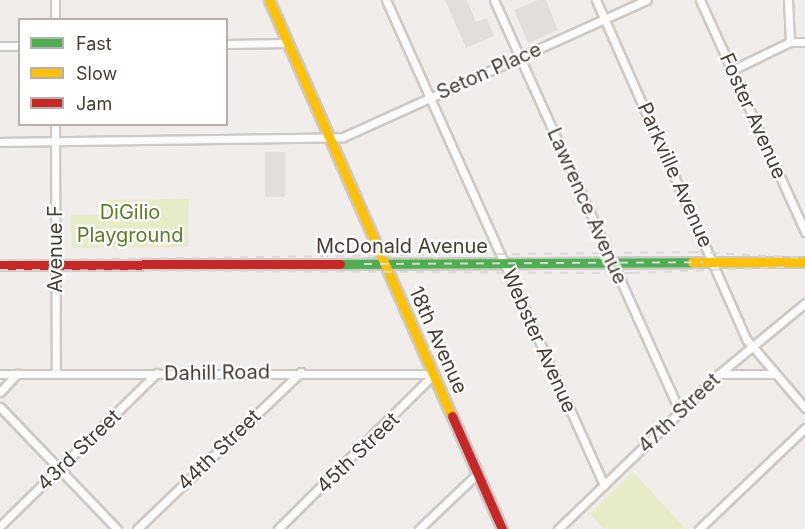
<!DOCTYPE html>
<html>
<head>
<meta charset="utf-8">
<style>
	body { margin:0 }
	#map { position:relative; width:805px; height:529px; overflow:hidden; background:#f0edea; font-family:Inter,sans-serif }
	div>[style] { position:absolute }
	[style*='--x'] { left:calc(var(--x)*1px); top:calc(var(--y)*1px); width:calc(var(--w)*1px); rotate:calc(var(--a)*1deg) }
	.green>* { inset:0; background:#e5ecc7 }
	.parking>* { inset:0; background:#e2dedb; transform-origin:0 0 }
	.roads { filter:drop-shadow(2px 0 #cdc9c5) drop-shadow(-2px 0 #cdc9c5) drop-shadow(0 2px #cdc9c5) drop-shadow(0 -2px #cdc9c5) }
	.street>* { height:7px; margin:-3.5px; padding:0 3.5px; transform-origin:3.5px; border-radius:3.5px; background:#fdfcfc }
	.fast>* { height:9px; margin:-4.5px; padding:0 4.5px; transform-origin:4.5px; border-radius:4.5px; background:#4caf50 }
	.slow>* { height:9px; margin:-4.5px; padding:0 4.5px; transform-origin:4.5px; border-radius:4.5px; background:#ffc107 }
	.jam>* { height:9px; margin:-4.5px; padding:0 4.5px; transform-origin:4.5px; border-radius:4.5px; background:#c62828 }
	.rail>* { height:2px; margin-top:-1px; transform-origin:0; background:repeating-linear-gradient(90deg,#d9d9d8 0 8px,transparent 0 16px) }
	span { translate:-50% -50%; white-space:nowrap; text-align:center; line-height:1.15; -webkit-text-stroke:4.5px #fff; paint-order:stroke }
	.street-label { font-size:20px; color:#483c34 }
	.park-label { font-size:20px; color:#597f22 }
	.legend { position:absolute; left:18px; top:18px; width:210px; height:108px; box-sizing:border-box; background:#fff; border:2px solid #b6b1ae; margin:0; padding:8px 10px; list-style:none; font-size:18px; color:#483c34 }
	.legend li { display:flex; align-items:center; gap:12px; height:30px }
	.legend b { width:30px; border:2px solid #b6b1ae }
</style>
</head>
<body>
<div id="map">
	<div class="green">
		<div style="clip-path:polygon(189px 199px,188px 247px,72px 248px,71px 215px,107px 214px,107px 200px)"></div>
		<div style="clip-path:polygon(633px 472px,684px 527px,682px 529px,604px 529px,590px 514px)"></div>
	</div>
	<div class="parking">
		<div style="clip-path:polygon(445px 0,467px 0,476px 22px,487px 18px,494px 36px,466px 48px)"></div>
		<div style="clip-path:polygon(538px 0,546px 0,558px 30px,528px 43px,514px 10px)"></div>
		<div style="left:265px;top:152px;width:20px;height:45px"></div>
	</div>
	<div class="roads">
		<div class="street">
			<div style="--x:55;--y:0;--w:20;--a:90"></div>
			<div style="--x:386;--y:0;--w:532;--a:65.8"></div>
			<div style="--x:494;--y:0;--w:452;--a:65.7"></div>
			<div style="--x:596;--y:0;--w:372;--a:66.1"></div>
			<div style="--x:747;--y:340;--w:89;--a:49.5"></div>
			<div style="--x:700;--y:0;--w:255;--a:65.6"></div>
			<div style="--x:788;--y:0;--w:42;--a:87.3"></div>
			<div style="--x:226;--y:44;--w:62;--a:-0.9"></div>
			<div style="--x:0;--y:46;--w:20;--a:0"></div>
			<div style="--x:732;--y:70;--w:64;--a:-25.8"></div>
			<div style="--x:790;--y:42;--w:15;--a:0"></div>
			<div style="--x:55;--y:124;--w:249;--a:89.8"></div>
			<div style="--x:0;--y:142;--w:343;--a:-0.8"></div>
			<div style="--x:343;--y:137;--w:333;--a:-24.3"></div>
			<div style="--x:0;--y:374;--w:434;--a:0"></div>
			<div style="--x:434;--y:374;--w:220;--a:135.2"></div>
			<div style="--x:719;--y:374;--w:54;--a:0"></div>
			<div style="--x:0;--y:392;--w:25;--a:-47"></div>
			<div style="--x:0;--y:407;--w:169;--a:46.2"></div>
			<div style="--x:0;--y:526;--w:219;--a:-44.3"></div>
			<div style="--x:137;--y:529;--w:227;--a:-43.8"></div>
			<div style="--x:419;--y:529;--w:81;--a:-43.5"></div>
			<div style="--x:558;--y:529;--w:223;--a:-43.9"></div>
			<div style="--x:719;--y:374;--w:112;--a:-39.5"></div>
			<div style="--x:699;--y:529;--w:146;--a:-43.6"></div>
		</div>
		<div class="fast">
			<div style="--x:340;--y:264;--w:352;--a:-0.3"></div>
		</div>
		<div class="slow">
			<div style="--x:269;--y:0;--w:454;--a:66.3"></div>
			<div style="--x:692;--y:262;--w:113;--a:0"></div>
		</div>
		<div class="jam">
			<div style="--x:0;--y:265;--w:340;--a:-0.2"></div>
			<div style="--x:452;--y:416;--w:124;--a:66.1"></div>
		</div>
	</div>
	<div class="rail">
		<div style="--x:0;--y:260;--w:694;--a:-0.66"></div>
		<div style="--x:694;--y:252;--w:111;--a:3.1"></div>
		<div style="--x:364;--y:264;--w:339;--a:-0.3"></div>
		<div style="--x:0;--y:270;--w:632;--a:0.27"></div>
		<div style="--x:632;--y:273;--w:154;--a:-2.2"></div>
	</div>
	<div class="street-label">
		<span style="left:489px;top:71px;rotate:-24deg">Seton Place</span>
		<span style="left:753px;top:116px;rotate:66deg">Foster Avenue</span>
		<span style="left:675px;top:175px;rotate:66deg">Parkville Avenue</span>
		<span style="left:587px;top:206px;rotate:66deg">Lawrence Avenue</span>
		<span style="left:402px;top:246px">McDonald Avenue</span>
		<span style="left:55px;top:249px;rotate:-90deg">Avenue F</span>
		<span style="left:438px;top:340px;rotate:66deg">18th Avenue</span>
		<span style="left:539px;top:341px;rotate:66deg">Webster Avenue</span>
		<span style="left:217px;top:373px;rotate:-1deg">Dahill Road</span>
		<span style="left:679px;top:413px;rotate:-44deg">47th Street</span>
		<span style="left:79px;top:450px;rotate:-44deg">43rd Street</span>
		<span style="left:219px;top:450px;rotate:-44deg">44th Street</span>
		<span style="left:358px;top:453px;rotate:-44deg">45th Street</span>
	</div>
	<div class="park-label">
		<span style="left:130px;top:224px">DiGilio<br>Playground</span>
	</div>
	<ul class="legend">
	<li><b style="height:8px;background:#4caf50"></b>Fast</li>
	<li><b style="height:8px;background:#ffc107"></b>Slow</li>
	<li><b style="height:8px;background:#c62828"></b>Jam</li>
	</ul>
</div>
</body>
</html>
